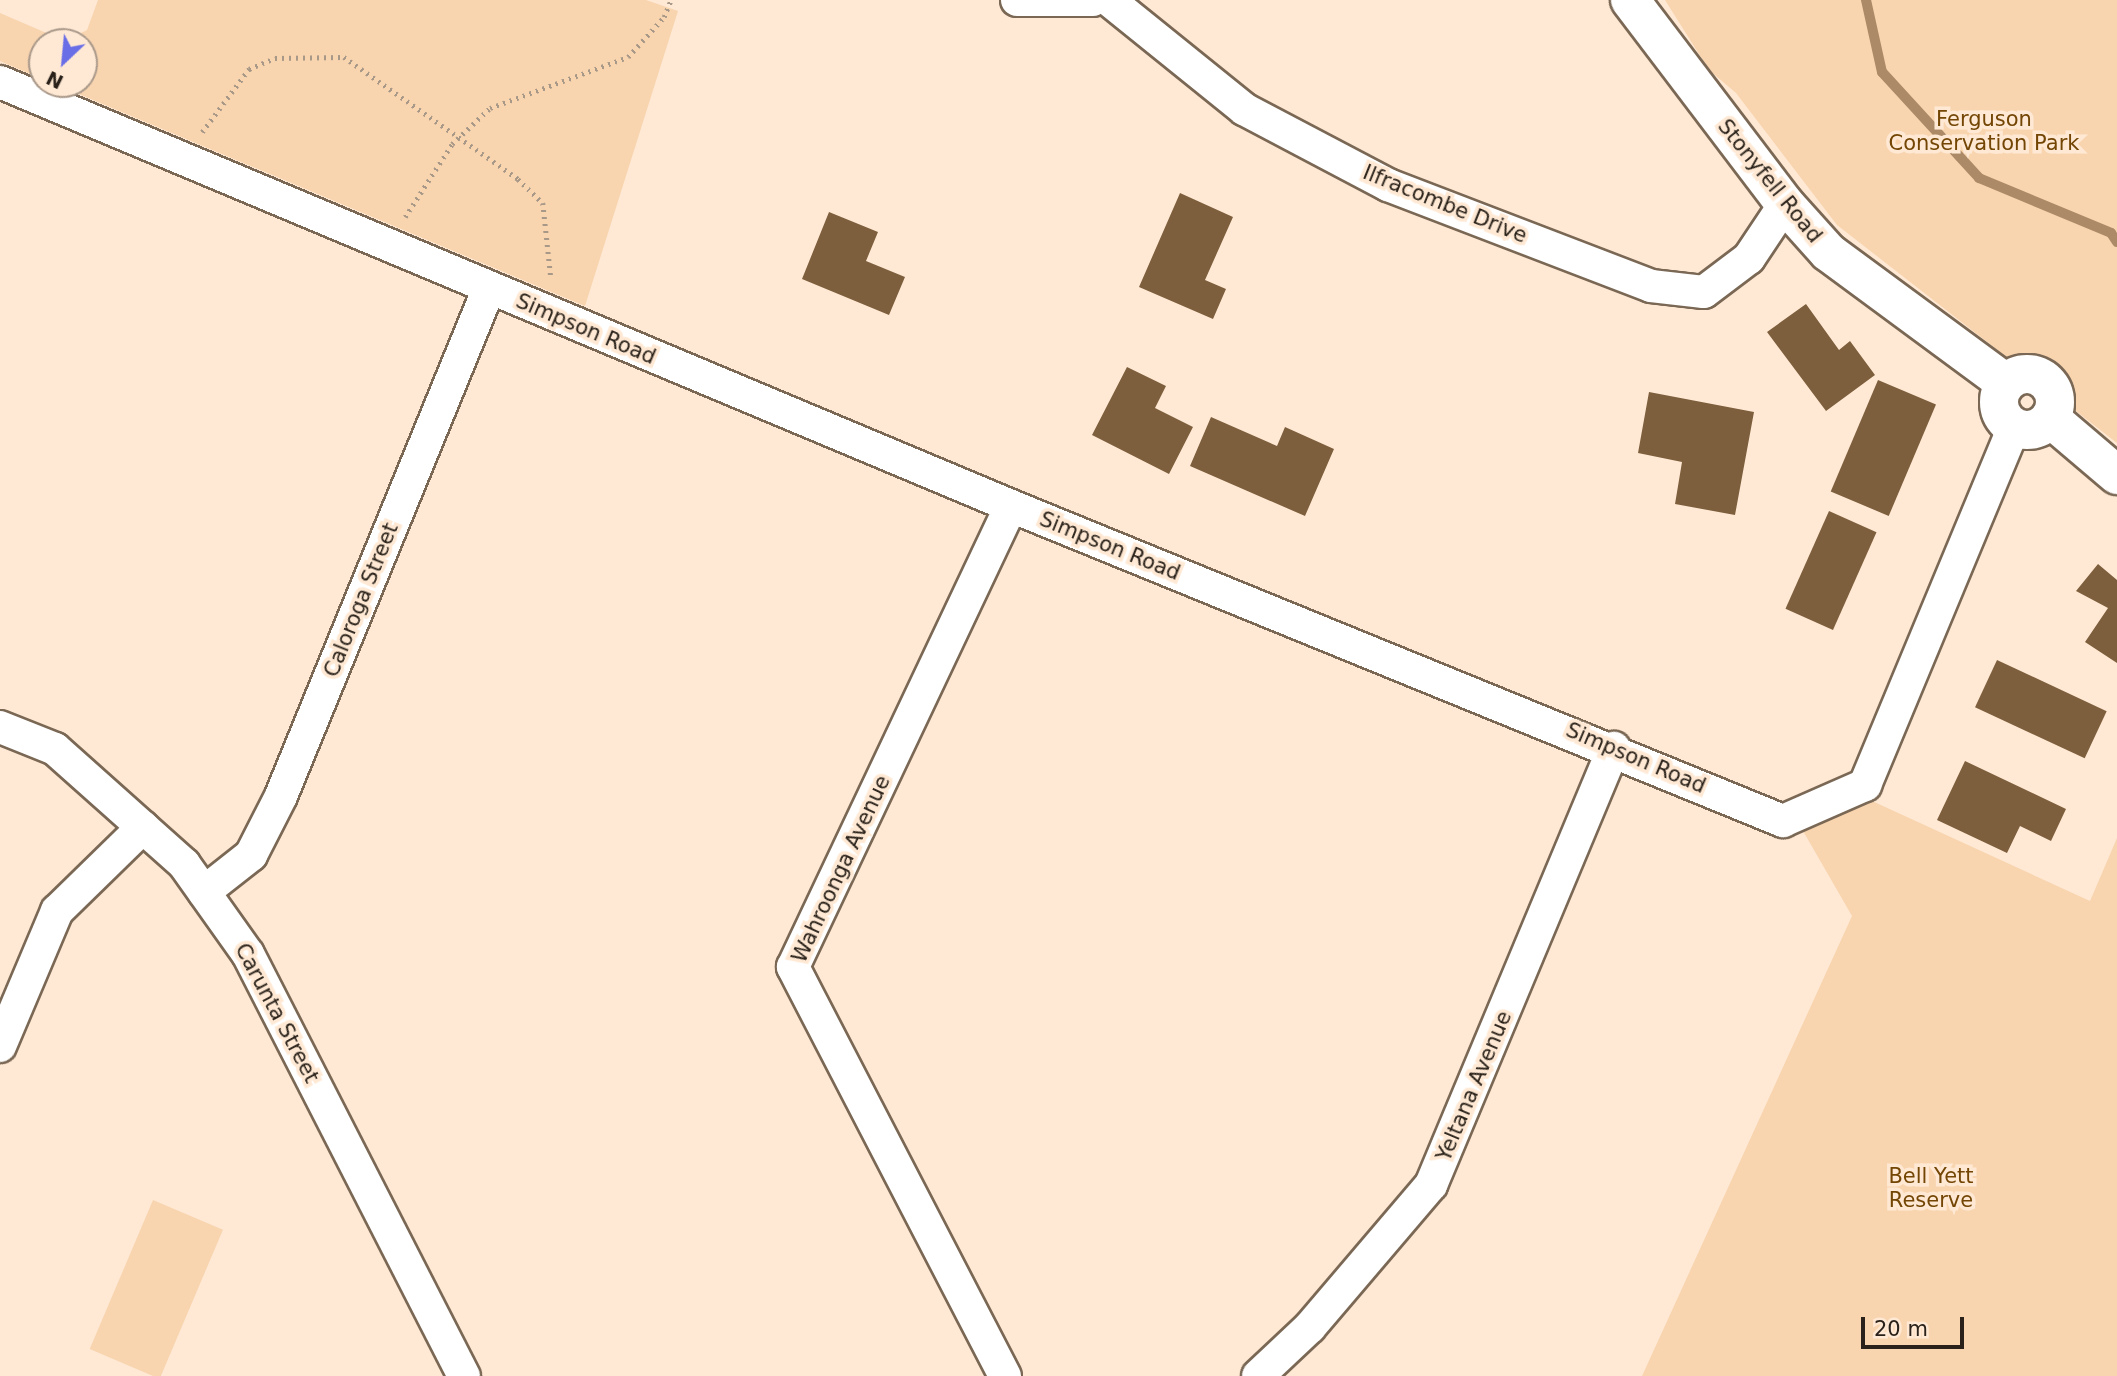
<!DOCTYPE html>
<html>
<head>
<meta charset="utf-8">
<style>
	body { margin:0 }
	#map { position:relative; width:2117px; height:1376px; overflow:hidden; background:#ffe9d4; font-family:"DejaVu Sans",sans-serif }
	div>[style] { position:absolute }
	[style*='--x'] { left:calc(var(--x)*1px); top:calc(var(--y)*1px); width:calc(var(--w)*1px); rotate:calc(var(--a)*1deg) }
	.green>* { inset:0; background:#f8d4af; transform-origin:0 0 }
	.stream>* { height:10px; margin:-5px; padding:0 5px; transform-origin:5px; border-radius:5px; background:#ac8a67 }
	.building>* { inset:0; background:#7e5f3d; transform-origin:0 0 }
	.path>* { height:4.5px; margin-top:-2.25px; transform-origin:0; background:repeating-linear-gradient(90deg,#a89888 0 2px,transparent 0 7px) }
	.roads { filter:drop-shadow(2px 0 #7a6855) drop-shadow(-2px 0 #7a6855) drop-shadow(0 2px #7a6855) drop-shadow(0 -2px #7a6855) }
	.minor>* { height:32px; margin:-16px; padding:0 16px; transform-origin:16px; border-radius:16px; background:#fff }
	.tertiary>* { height:38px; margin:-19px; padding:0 19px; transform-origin:19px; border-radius:19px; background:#fff }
	.tertiary>.ring { margin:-19px; padding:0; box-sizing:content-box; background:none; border:38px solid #fff; border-radius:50% }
	span { translate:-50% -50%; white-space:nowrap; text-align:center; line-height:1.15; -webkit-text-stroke:7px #ffe9d4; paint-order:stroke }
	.park-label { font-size:21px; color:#734605 }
	.street-label { font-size:21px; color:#2a221a }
	.north { position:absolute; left:28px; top:28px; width:70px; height:70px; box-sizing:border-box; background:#ffe9d4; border:2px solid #aa998a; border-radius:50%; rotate:206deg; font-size:19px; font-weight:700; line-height:28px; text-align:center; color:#2a221a }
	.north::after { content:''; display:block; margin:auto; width:24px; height:32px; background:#696ee7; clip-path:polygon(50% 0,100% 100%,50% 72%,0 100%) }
	.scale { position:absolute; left:1861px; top:1317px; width:103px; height:32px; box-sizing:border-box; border:4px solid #2a221a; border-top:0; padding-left:9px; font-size:21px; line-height:24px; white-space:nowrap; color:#2a221a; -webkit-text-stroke:5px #ffe9d4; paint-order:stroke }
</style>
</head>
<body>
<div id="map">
	<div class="green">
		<div style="clip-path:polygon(98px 0,646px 0,678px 11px,585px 306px,55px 84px,84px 84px,84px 42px,42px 42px,42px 79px,0 61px,0 13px,65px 41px,87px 30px)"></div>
		<div style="clip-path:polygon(1665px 0,2117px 0,2117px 443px,1837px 225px,1736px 93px,1709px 70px)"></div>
		<div style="clip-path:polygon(1859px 795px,2090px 901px,2117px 838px,2117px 1376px,1642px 1376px,1852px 916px,1799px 824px)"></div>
		<div style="left:153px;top:1200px;width:76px;height:162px;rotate:23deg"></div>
	</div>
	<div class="stream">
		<div style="--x:1866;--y:0;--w:74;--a:77.5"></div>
		<div style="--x:1882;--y:72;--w:144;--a:47.5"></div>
		<div style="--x:1979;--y:178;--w:143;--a:22.6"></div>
		<div style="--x:2111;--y:233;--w:11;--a:56"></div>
	</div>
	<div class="building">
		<div style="clip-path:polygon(1180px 193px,1233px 217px,1205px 280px,1226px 289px,1213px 319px,1139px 287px)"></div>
		<div style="clip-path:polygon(829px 212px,878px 232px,866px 261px,905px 277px,889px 315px,802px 279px)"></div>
		<div style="clip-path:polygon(1806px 304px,1839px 350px,1850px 341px,1875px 375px,1826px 411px,1767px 332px)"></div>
		<div style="clip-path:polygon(1127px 367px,1166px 386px,1155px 408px,1193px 427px,1169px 474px,1092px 435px)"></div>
		<div style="left:1878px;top:380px;width:63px;height:121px;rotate:23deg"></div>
		<div style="clip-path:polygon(1649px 392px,1754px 412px,1735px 515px,1675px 504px,1682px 462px,1638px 453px)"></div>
		<div style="clip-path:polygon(1211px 417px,1277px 446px,1285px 427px,1334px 449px,1305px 516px,1190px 466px)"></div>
		<div style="left:1829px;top:511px;width:52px;height:107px;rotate:24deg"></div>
		<div style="clip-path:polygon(2098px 564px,2117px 580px,2117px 663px,2085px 642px,2108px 608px,2076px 591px)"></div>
		<div style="left:1997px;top:660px;width:121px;height:52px;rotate:25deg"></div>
		<div style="clip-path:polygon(1965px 761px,2066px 809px,2051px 841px,2020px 826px,2007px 853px,1937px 820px)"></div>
	</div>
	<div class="path">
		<div style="--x:202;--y:132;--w:79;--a:-53.3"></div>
		<div style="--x:249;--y:69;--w:28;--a:-23"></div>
		<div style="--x:275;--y:58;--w:69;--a:-0.8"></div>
		<div style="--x:344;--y:57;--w:213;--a:35"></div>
		<div style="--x:518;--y:179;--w:35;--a:44"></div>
		<div style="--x:543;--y:203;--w:75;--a:83.9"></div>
		<div style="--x:405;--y:217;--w:87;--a:-57.2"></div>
		<div style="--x:452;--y:144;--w:52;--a:-43.5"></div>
		<div style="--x:490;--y:108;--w:147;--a:-20.3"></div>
		<div style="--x:628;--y:57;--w:54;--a:-48"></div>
		<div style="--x:664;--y:17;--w:18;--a:-68"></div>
	</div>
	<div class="roads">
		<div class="minor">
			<div style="--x:1017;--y:0;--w:76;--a:0"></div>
			<div style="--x:1109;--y:0;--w:174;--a:38.9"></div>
			<div style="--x:1244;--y:109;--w:163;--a:27.8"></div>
			<div style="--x:1388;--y:185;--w:282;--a:21"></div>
			<div style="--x:1651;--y:286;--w:53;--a:6.5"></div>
			<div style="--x:1704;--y:292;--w:56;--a:-37.1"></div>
			<div style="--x:1749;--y:258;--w:65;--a:-56.3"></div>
			<div style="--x:0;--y:82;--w:1096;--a:22.75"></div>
			<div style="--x:1011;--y:506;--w:834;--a:22.2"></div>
			<div style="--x:1783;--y:821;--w:90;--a:-23.7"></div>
			<div style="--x:1865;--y:785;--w:388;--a:-67.4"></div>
			<div style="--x:0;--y:727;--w:59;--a:21.8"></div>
			<div style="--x:55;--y:749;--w:173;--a:41.7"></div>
			<div style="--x:184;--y:864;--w:110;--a:54.6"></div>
			<div style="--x:248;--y:954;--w:474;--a:62.9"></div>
			<div style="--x:204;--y:892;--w:60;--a:-38.2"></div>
			<div style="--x:251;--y:855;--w:66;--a:-63"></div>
			<div style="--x:281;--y:796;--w:549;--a:-67.73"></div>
			<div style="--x:0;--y:1046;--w:147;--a:-67.1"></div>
			<div style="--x:57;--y:911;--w:120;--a:-44.3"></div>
			<div style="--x:1005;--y:1376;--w:461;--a:-117.4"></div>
			<div style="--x:793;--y:967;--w:510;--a:-64.69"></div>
			<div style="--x:1258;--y:1376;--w:71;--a:-43.3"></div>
			<div style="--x:1310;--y:1327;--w:187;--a:-49.6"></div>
			<div style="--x:1431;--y:1185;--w:474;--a:-67.3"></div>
		</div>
		<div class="tertiary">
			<div style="--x:1630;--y:0;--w:256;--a:52.8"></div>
			<div style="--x:1785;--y:204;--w:64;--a:48.1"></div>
			<div style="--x:1828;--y:252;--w:221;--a:36.4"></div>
			<div class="ring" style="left:1999px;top:374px;width:18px;height:18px"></div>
			<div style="--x:2050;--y:418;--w:88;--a:40.4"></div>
		</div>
	</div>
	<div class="park-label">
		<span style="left:1984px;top:131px">Ferguson<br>Conservation Park</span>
		<span style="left:1931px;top:1188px">Bell Yett<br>Reserve</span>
	</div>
	<div class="street-label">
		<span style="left:1770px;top:181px;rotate:51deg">Stonyfell Road</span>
		<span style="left:1445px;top:204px;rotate:22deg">Ilfracombe Drive</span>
		<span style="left:586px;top:329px;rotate:23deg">Simpson Road</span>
		<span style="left:1110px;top:546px;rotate:22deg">Simpson Road</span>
		<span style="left:361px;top:600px;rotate:-68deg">Caloroga Street</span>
		<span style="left:1636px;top:758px;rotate:23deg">Simpson Road</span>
		<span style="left:841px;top:869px;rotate:-65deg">Wahroonga Avenue</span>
		<span style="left:277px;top:1013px;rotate:62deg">Carunta Street</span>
		<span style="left:1474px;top:1086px;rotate:-67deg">Yeltana Avenue</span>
	</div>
	<div class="north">N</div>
	<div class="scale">20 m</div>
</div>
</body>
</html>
